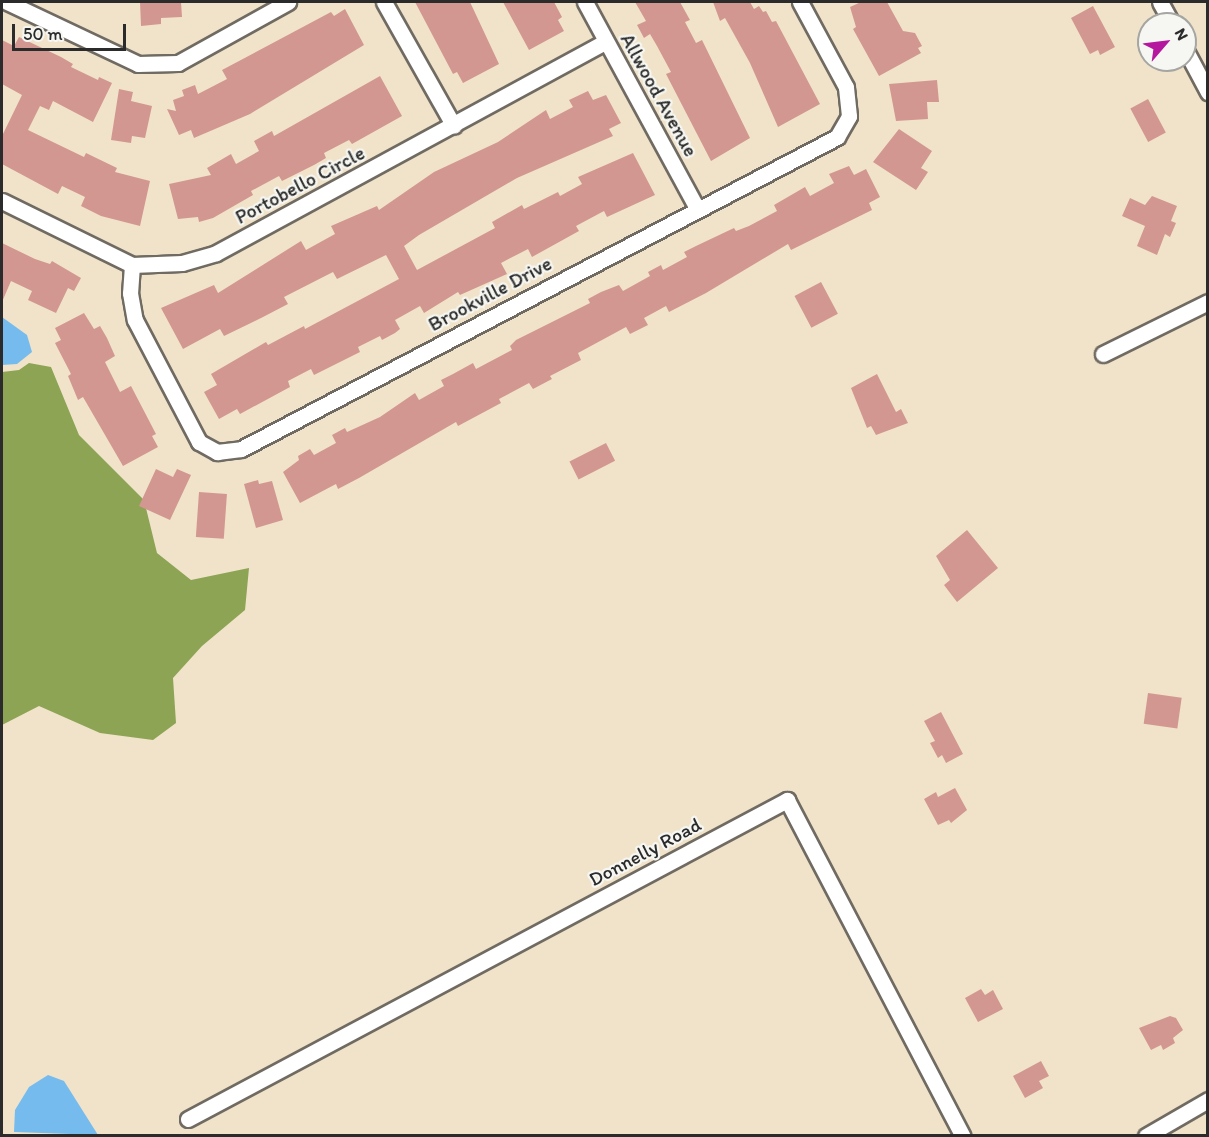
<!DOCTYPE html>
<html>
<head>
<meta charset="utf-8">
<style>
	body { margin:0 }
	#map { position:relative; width:1209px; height:1137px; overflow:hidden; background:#f0e3c9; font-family:Itim,sans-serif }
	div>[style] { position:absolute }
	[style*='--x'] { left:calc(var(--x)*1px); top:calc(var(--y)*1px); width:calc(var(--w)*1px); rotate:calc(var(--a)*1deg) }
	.forest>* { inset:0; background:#8ca454 }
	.water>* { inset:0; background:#76bbed }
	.building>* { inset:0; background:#d39791; transform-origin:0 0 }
	.roads { filter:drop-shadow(2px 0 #706b62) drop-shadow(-2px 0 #706b62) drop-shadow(0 2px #706b62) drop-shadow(0 -2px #706b62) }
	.minor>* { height:15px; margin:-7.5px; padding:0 7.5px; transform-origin:7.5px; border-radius:7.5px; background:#fff }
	span { translate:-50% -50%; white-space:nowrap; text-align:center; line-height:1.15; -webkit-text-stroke:4.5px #f6f6f2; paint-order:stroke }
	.street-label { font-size:20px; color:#2b2b2b }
	.frame { position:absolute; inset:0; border:3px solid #2b2b2b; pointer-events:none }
	.north { position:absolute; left:1137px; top:12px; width:60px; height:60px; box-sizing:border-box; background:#f6f6f2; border:2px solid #a5a5a2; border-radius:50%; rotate:62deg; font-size:16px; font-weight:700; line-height:24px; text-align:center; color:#2b2b2b }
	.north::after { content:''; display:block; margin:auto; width:21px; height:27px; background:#b5179e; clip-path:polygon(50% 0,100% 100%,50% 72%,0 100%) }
	.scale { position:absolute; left:12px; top:24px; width:114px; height:27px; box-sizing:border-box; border:3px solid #2b2b2b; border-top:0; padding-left:8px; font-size:18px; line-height:21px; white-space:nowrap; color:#2b2b2b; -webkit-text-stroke:4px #f6f6f2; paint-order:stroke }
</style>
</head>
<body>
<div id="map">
	<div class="forest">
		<div style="clip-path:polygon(29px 363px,51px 367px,79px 435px,144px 500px,157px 553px,191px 580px,249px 568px,245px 610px,202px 646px,173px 678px,176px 723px,153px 740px,100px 733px,39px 706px,2px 725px,2px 372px,19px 370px)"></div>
	</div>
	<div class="water">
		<div style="clip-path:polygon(2px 317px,27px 335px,32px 352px,17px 364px,2px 365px)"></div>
		<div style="clip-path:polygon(48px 1075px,64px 1081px,98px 1135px,14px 1132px,15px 1110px,29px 1087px)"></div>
	</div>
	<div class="building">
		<div style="clip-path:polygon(140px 2px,181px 2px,182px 17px,161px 18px,161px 24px,141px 26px)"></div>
		<div style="clip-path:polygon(415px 2px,470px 2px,499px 64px,463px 83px,457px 72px,453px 74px)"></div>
		<div style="clip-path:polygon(503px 2px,554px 2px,562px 17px,558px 20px,564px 31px,529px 50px)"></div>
		<div style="clip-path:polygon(635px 2px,680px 2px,690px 20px,685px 22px,696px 43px,702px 40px,750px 138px,711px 161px,666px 74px,671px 72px,657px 46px,650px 34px,644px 38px,637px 25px,646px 21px)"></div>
		<div style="clip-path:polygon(713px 2px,750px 2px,754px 9px,759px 6px,763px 12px,766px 11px,772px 22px,776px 21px,820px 104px,778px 127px,750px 63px,725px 18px,720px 21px)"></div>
		<div style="clip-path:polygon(861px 2px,887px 2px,903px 31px,915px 33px,922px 46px,918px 48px,921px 53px,879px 76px,853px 29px,856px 27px,850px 7px)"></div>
		<div style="clip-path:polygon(1093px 6px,1115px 47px,1100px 55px,1098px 50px,1090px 54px,1071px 18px)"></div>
		<div style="clip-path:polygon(345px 9px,364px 45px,250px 114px,194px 138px,191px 130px,179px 135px,167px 109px,176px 111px,173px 100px,184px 96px,182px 90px,195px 85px,198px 94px,227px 79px,222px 70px,331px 12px,334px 16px)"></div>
		<div style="clip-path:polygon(19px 37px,61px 57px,73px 64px,71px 67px,98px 80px,99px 77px,112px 83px,93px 122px,53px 101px,49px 110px,40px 106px,28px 130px,84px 157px,86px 153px,117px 168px,115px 172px,150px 181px,140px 226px,101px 216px,81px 206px,85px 197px,62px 186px,58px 194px,2px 164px,2px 136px,22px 95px,2px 84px,2px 40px,14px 46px)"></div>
		<div style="clip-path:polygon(380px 76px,402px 116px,352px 144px,349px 140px,324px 153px,326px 158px,314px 165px,282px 181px,279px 176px,251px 191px,253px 195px,213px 218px,199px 222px,198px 217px,178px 219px,169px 184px,211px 175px,207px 168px,231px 154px,236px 164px,259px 151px,254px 141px,272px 131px,274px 136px)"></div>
		<div style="clip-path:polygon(937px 80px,939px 102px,927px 102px,928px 119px,896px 121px,889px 84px)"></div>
		<div style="clip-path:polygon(119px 89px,133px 92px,131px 101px,152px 106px,145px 138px,132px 136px,131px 143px,111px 140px)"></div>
		<div style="clip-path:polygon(588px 91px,593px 100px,606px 95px,621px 123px,609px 129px,613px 136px,517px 178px,419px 235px,404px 246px,417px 270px,495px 228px,492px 222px,522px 205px,524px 209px,558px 192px,560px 196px,582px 184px,578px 177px,633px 153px,655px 195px,607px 217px,604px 211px,576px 226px,579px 231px,532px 257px,528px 249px,501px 263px,507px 274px,460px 295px,458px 292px,424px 313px,420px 306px,395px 320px,400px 329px,395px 333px,382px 340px,380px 336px,358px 347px,360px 352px,314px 375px,311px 369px,288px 381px,290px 387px,240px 414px,237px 409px,219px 419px,204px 392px,217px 385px,211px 374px,266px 342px,268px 345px,304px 326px,305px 329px,399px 279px,386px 255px,337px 279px,333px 272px,284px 297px,288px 304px,263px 317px,224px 336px,220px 329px,183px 349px,161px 308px,214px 285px,218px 293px,301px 241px,306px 250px,335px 234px,331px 226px,377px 206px,379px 210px,434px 172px,498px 142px,546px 110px,550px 119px,573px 107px,569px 100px)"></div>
		<div style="left:1148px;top:99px;width:38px;height:20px;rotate:62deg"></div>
		<div style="clip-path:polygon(899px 129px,932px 151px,921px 168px,928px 172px,916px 190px,873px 162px)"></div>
		<div style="clip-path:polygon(849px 166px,854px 175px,866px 169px,880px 197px,869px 203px,872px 210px,791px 250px,788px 244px,706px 293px,669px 312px,666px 306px,644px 318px,648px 325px,630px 334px,626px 327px,578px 353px,581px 360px,550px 376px,552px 379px,533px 389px,529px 383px,499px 399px,501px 403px,458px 426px,456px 422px,359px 478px,338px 489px,336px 484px,300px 503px,283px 472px,299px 460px,298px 456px,310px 449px,314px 455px,336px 443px,332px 435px,345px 428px,347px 432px,380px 417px,415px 393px,419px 400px,444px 386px,441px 380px,453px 374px,473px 363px,476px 369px,512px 350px,510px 346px,516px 340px,590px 303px,588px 299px,601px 292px,619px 285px,623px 291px,650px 276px,648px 272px,661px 265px,663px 270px,687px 257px,684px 252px,696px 246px,734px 228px,736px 231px,749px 226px,777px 211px,774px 205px,805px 187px,810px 196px,834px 183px,829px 174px)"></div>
		<div style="clip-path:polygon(1152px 196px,1177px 206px,1171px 221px,1176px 223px,1170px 237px,1165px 234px,1157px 255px,1137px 246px,1145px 226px,1122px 216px,1130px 198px,1145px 205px)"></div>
		<div style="clip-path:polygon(2px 243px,35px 259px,50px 264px,52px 261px,81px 278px,74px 291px,68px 288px,56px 313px,28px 300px,32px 291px,11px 281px,2px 302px)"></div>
		<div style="left:821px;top:282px;width:36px;height:30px;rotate:62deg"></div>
		<div style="clip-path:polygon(84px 313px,94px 329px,100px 326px,107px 338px,115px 356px,105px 362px,120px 392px,131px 386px,156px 434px,152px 436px,158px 447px,123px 466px,83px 397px,78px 400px,68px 376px,71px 374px,55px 343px,61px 340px,55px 328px)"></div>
		<div style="clip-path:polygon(877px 374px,896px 412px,901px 409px,908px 423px,876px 435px,871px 426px,867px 428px,851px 388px)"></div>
		<div style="left:606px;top:443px;width:20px;height:41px;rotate:63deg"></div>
		<div style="clip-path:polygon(156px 469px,173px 477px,177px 469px,191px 475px,170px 520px,139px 506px)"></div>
		<div style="clip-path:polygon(258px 480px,259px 484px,272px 481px,283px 520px,256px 528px,244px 484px)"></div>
		<div style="left:199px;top:492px;width:28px;height:45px;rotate:4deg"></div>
		<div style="clip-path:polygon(967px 530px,998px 568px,957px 602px,944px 585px,950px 580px,936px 556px)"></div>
		<div style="left:1148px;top:693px;width:34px;height:31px;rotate:8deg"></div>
		<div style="clip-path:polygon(941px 712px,963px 754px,946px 763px,942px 755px,938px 758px,930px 743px,935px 741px,924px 721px)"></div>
		<div style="clip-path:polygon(955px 788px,967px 810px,951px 823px,949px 820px,938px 825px,924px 799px,936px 792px,938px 797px)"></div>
		<div style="clip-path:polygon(981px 989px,985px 995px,993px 990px,1003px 1009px,978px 1022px,965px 998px)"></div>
		<div style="clip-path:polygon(1170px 1016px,1176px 1018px,1183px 1030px,1173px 1038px,1175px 1043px,1163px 1050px,1161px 1045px,1151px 1050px,1139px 1028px)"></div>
		<div style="clip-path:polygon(1041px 1061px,1049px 1076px,1039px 1081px,1043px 1088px,1025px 1098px,1013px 1076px)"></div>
	</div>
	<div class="roads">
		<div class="minor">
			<div style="--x:7;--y:2;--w:145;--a:25.3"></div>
			<div style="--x:138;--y:64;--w:40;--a:-1.4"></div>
			<div style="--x:178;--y:63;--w:126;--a:-29"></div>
			<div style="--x:384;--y:2;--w:142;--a:60.6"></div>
			<div style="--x:585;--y:2;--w:234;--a:61.5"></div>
			<div style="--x:1160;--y:2;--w:25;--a:61"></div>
			<div style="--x:1185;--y:49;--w:49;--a:61.9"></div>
			<div style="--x:2;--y:201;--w:145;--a:26.2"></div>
			<div style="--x:132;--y:265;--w:50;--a:-2.3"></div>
			<div style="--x:182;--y:263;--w:35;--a:-16"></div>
			<div style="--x:216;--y:253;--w:443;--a:-28.5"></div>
			<div style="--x:132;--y:265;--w:28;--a:94"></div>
			<div style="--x:130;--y:293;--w:27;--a:80"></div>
			<div style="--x:135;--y:320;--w:138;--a:62.3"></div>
			<div style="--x:199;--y:442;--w:21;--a:29"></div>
			<div style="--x:217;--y:452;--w:24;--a:-7"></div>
			<div style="--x:241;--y:449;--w:673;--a:-27.63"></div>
			<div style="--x:837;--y:137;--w:24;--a:-60"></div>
			<div style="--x:849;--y:116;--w:29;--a:-96"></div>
			<div style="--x:846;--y:87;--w:97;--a:-118.4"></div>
			<div style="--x:1103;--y:354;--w:117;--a:-26.3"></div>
			<div style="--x:188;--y:1119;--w:679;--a:-28.04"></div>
			<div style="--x:787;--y:800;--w:379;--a:62.4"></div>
			<div style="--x:1146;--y:1136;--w:72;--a:-30.1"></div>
		</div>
	</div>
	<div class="street-label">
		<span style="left:659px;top:95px;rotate:61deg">Allwood Avenue</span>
		<span style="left:300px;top:185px;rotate:-28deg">Portobello Circle</span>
		<span style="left:490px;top:294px;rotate:-28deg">Brookville Drive</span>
		<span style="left:645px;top:852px;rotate:-28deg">Donnelly Road</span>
	</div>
	<div class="frame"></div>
	<div class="north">N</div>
	<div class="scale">50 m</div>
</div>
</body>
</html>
